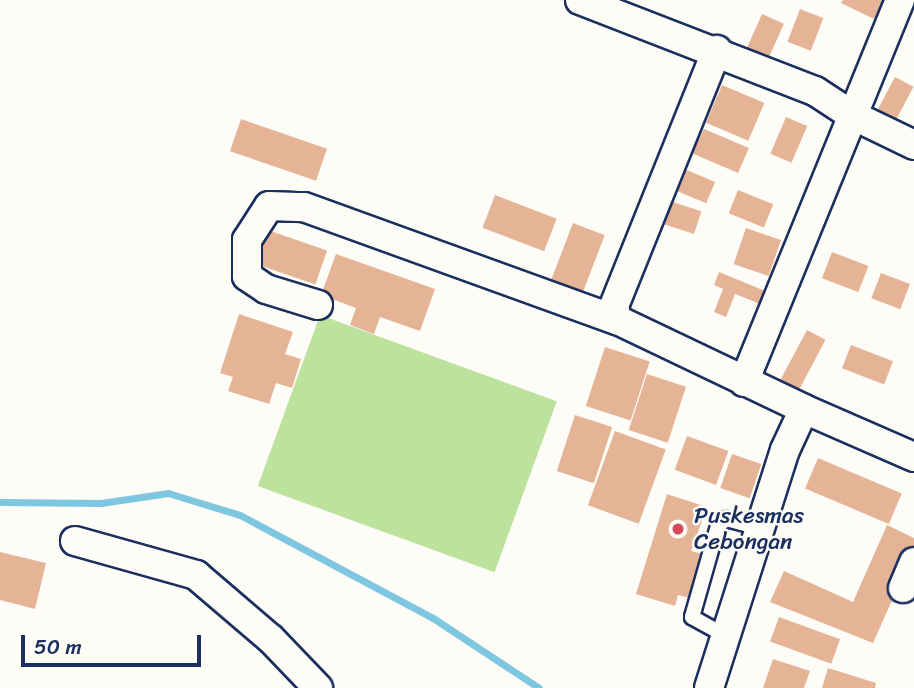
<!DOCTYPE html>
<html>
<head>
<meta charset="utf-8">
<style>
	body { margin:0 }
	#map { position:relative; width:914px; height:688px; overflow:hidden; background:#fdfcf7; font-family:Sriracha,sans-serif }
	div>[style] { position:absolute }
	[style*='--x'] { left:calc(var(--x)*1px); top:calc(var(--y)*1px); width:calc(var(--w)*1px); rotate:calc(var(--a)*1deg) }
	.green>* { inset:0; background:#bde29d; transform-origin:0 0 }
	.stream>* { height:7px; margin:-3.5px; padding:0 3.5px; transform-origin:3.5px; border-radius:3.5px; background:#7fc6e0 }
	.building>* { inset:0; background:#e5b497; transform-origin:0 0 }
	.roads { filter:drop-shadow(2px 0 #1b2f5e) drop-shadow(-2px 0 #1b2f5e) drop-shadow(0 2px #1b2f5e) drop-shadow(0 -2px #1b2f5e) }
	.lane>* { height:14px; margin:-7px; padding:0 7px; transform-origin:7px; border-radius:7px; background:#fdfcf7 }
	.street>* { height:28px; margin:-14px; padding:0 14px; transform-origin:14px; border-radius:14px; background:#fdfcf7 }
	.dots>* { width:19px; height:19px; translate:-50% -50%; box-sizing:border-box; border:4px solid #fdfcf7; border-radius:50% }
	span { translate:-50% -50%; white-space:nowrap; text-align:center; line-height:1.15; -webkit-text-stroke:5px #fdfcf7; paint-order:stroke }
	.poi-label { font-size:23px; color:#1b2f5e }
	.left { translate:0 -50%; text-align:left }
	.scale { position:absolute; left:21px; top:635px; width:180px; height:32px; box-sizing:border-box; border:4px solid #1b2f5e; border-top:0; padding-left:9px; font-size:21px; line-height:24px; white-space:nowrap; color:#1b2f5e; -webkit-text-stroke:5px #fdfcf7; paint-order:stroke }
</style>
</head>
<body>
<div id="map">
	<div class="green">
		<div style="left:320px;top:315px;width:252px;height:182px;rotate:20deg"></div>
	</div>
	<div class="stream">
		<div style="--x:0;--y:502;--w:101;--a:0.6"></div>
		<div style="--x:101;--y:503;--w:68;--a:-8.5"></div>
		<div style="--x:168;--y:493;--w:75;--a:17"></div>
		<div style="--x:240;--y:515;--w:219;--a:28.1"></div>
		<div style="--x:433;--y:618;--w:127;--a:33.4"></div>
	</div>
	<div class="building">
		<div style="clip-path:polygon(843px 0,880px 0,883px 1px,874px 19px,841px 3px)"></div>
		<div style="left:800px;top:9px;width:25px;height:35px;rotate:21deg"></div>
		<div style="left:762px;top:14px;width:24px;height:44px;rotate:24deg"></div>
		<div style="left:895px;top:77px;width:21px;height:43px;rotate:28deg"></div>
		<div style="left:722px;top:85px;width:46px;height:41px;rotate:23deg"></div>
		<div style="left:786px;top:117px;width:23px;height:40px;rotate:23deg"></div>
		<div style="left:241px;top:119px;width:91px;height:34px;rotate:19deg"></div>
		<div style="clip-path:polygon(704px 129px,749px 148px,738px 173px,682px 149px,689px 134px,699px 139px)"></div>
		<div style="left:682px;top:168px;width:36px;height:23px;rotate:23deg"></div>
		<div style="left:738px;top:190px;width:38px;height:25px;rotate:22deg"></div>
		<div style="left:495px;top:195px;width:66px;height:35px;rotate:21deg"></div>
		<div style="left:670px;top:201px;width:33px;height:24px;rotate:18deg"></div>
		<div style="left:573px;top:223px;width:34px;height:69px;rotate:21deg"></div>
		<div style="left:259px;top:227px;width:72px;height:36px;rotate:19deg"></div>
		<div style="left:746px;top:228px;width:37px;height:38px;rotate:19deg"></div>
		<div style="left:832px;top:252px;width:39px;height:28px;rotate:21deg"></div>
		<div style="clip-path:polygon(336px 254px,435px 289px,420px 331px,380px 317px,374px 334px,350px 325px,356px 308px,321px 295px)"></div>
		<div style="clip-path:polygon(719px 272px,770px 293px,765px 306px,735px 294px,726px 317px,714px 312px,723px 289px,714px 285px)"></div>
		<div style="left:881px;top:273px;width:31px;height:27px;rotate:21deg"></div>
		<div style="clip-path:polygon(239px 314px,293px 332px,285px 354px,301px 359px,292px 388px,276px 383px,269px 404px,228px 391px,233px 377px,220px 373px)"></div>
		<div style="left:807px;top:330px;width:21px;height:57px;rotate:28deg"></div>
		<div style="left:851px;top:345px;width:45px;height:25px;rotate:21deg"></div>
		<div style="left:605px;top:347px;width:47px;height:62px;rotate:18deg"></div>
		<div style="left:647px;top:374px;width:41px;height:59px;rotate:18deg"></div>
		<div style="left:575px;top:415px;width:39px;height:59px;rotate:18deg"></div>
		<div style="left:615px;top:431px;width:54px;height:79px;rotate:20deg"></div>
		<div style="left:687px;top:436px;width:44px;height:36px;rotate:20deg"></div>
		<div style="left:732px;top:454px;width:31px;height:36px;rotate:19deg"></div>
		<div style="left:818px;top:458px;width:91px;height:33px;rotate:23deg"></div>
		<div style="clip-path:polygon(667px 494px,707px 507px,691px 551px,706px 555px,693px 599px,678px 595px,675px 606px,636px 594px)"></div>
		<div style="clip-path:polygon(887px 525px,914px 538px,914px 551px,873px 643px,770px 602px,784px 571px,853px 602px)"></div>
		<div style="clip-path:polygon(0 552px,46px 563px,35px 609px,0 600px)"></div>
		<div style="left:779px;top:617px;width:65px;height:26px;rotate:20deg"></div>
		<div style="clip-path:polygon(773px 659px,810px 671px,804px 688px,763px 688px)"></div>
		<div style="clip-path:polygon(828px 668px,876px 683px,875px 688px,822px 688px)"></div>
	</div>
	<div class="roads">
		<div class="lane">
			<div style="--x:726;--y:636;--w:39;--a:-151"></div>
			<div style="--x:692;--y:617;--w:95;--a:-74.1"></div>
			<div style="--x:718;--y:526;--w:11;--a:-41"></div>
			<div style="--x:726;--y:519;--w:35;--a:15"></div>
		</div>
		<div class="street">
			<div style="--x:580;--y:0;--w:252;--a:21.2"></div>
			<div style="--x:815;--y:91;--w:42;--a:33.3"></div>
			<div style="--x:850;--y:114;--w:71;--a:25.8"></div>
			<div style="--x:318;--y:305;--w:54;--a:-162.9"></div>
			<div style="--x:266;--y:289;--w:23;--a:-146"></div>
			<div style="--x:247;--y:276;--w:36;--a:-90"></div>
			<div style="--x:247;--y:240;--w:40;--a:-57.1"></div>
			<div style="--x:269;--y:206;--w:35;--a:2"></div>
			<div style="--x:304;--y:207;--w:333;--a:19.9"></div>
			<div style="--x:744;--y:382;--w:413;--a:-67.8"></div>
			<div style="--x:804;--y:409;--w:120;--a:23.6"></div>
			<div style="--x:75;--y:541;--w:126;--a:15.7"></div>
			<div style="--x:196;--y:575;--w:99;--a:40.5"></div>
			<div style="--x:271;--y:639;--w:68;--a:46.2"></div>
			<div style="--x:903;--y:588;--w:28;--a:-67"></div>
			<div style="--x:709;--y:688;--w:250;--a:-72.3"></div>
			<div style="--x:785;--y:450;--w:45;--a:-65.1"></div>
			<div style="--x:804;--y:409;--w:207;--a:-154.5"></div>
			<div style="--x:617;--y:320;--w:14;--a:-102"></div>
			<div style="--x:614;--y:306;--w:276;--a:-68.1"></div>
		</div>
	</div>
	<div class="dots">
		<div style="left:678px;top:529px;background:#d1495b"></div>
	</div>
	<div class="poi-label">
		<span class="left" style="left:694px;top:529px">Puskesmas<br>Cebongan</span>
	</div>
	<div class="scale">50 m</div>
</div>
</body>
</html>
